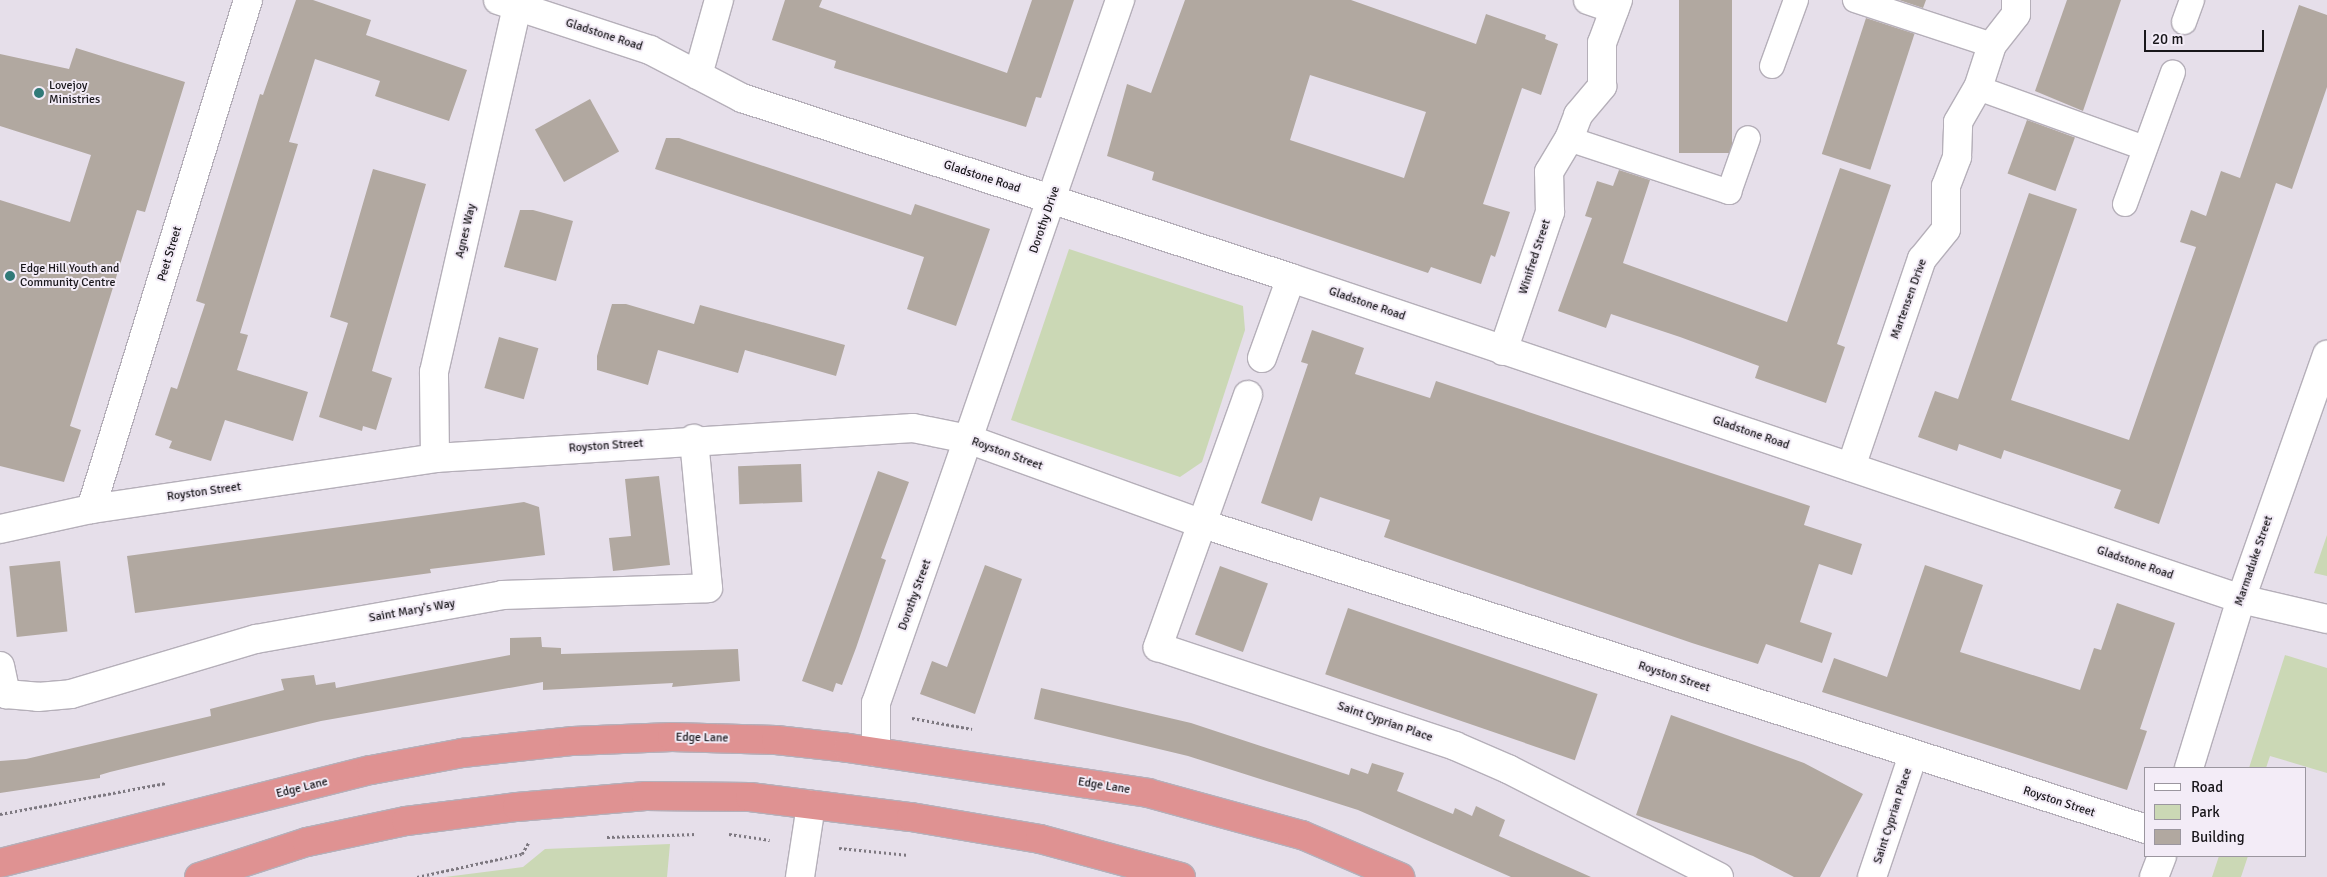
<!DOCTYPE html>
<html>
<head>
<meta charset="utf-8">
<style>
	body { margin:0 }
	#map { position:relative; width:2327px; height:877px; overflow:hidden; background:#e6dfea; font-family:Signika,sans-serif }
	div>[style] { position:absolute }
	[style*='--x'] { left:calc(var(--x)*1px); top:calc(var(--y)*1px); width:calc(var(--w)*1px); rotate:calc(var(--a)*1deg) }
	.green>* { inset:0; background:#cbd8b5 }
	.building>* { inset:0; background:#b1a8a0; transform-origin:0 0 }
	.path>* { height:3px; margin-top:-1.5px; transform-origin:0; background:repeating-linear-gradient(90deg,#7d7880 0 2.5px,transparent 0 5px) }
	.roads { filter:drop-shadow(1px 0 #b5afb9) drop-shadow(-1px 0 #b5afb9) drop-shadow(0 1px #b5afb9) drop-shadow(0 -1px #b5afb9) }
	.service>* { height:24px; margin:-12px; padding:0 12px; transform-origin:12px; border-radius:12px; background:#fff }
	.pedestrian>* { height:28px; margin:-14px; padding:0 14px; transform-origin:14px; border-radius:14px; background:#fff }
	.minor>* { height:28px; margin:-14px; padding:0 14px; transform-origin:14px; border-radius:14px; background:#fff }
	.trunk>* { height:28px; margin:-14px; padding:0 14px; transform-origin:14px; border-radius:14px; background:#df9292 }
	.dots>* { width:14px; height:14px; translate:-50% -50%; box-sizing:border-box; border:2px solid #f3ecf7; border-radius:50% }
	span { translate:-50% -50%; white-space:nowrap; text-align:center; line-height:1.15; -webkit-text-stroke:4px #f3ecf7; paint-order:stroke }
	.street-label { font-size:12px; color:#18161a }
	.poi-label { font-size:12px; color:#18161a }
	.left { translate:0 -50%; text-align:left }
	.legend { position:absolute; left:2144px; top:767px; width:162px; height:90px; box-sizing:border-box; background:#f3ecf7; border:1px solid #9b969f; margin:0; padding:6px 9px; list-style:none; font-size:15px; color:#18161a }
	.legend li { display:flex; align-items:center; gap:10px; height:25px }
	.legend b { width:25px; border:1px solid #9b969f }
	.scale { position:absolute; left:2144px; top:30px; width:120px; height:22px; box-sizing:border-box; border:2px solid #18161a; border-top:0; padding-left:6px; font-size:15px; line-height:18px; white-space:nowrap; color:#18161a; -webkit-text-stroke:4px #f3ecf7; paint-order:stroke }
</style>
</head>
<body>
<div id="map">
	<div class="green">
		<div style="clip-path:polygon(1069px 249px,1243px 306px,1245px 330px,1202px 462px,1180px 477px,1011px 420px)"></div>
		<div style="clip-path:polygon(2327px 535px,2327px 576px,2314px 573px)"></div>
		<div style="clip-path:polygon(2285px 655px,2327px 668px,2327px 773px,2270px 756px,2266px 768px,2249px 768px)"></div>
		<div style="clip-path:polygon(670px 844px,667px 877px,445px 877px,523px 867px,545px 849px)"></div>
		<div style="clip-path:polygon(2219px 856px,2248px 856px,2241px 877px,2212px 877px)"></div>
	</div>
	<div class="building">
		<div style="clip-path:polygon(296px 0,313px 0,371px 20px,366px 35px,467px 70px,449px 121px,375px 96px,380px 81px,315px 59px,289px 142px,298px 144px,240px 333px,248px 335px,237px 370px,308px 392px,293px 441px,225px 420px,211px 461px,169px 448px,172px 441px,155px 435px,171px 387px,177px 389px,205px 304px,196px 301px,260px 94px,263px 95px)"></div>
		<div style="clip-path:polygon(785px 0,822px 0,819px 7px,1007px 73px,1032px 0,1074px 0,1041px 98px,1036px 97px,1026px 127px,834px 68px,836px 61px,772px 40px)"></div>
		<div style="clip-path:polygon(evenodd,1185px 0,1351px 0,1476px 44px,1486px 14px,1546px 35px,1545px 39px,1558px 44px,1541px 95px,1522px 88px,1483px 204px,1510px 212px,1495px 257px,1491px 255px,1481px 284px,1431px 267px,1428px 273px,1152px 180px,1154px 172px,1107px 156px,1127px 84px,1151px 93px,1185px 0,1310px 75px,1426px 112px,1404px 178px,1290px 140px,1310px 75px)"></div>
		<div style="left:1679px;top:0;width:53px;height:153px"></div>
		<div style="clip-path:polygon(1899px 0,1926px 0,1923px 8px)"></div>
		<div style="clip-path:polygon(2067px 0,2121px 0,2083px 111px,2035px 91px)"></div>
		<div style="clip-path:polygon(2299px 5px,2327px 15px,2327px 87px,2292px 189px,2276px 183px,2159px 524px,2114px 508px,2121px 490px,2004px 450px,2001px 459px,1959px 444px,1957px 451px,1918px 437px,1935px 391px,1958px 399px,2029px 193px,2077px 209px,2011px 400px,2129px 440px,2196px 247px,2180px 242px,2191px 210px,2206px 216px,2221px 171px,2240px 178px)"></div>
		<div style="left:1866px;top:18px;width:51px;height:143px;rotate:18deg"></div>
		<div style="clip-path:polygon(76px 48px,185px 82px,145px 212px,137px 210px,70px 426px,81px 430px,64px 482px,0 466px,0 200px,70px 222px,91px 155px,0 126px,0 54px,69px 69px)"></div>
		<div style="left:590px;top:99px;width:60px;height:63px;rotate:61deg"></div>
		<div style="left:2027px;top:120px;width:51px;height:57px;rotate:20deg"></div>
		<div style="clip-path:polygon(666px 138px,679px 138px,911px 215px,915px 204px,990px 229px,956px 326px,907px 309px,924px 257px,655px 169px)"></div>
		<div style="clip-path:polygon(1840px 168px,1891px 185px,1837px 344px,1845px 347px,1826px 403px,1755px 378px,1759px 366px,1680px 337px,1611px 314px,1606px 328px,1558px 311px,1592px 218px,1585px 216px,1597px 181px,1613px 186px,1619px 170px,1650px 180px,1623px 263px,1787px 322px)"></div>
		<div style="clip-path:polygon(373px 169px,426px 184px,372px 371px,392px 378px,376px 430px,363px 426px,362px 431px,319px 417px,348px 323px,330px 317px)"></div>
		<div style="clip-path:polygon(520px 210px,533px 210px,573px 221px,556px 281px,504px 267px)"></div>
		<div style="clip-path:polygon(612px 304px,626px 304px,694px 324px,700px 305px,845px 345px,836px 376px,745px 350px,738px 373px,658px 350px,648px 385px,597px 370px,597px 356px)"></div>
		<div style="clip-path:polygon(1312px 330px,1364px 348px,1355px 374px,1430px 398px,1436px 381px,1810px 506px,1804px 525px,1862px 544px,1852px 575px,1819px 564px,1800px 622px,1832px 633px,1822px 663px,1766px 644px,1758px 664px,1692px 643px,1384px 537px,1390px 520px,1320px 497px,1312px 521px,1261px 503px,1308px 364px,1301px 362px)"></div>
		<div style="left:499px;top:337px;width:41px;height:53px;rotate:16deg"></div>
		<div style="left:801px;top:464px;width:38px;height:63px;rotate:88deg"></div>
		<div style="clip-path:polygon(878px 471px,909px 482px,881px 558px,886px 560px,856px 648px,842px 685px,836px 683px,833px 692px,802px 681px)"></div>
		<div style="clip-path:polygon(659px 476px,670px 565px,613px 571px,609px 538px,631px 536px,625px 479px)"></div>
		<div style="clip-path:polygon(524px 502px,539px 507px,545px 555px,430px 569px,431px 573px,135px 613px,127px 556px)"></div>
		<div style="left:60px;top:561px;width:71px;height:51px;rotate:84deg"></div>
		<div style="clip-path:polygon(985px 565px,1022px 579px,975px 714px,920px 694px,932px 661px,947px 667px)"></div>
		<div style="clip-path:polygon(1925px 565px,1983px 585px,1960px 652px,2080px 690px,2094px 648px,2101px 650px,2117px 603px,2175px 623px,2140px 729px,2147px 731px,2127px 790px,1822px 692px,1834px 658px,1887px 677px)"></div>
		<div style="left:1220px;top:566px;width:51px;height:73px;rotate:20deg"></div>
		<div style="left:1348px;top:608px;width:264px;height:70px;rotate:19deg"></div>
		<div style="clip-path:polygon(541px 637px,542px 647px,561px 648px,561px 654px,738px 649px,740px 681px,672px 687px,673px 683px,543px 690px,543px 682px,321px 721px,110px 772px,100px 775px,100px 778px,0 793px,0 761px,26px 759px,211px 716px,210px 709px,284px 690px,281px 679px,314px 675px,316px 685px,335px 682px,336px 688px,510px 655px,510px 638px)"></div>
		<div style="clip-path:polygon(1041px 688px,1191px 723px,1349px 775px,1351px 768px,1368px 774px,1372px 763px,1404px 773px,1397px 791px,1453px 814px,1455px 808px,1472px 816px,1476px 806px,1505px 820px,1499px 836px,1591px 877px,1511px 877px,1358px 810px,1188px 756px,1034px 719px)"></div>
		<div style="clip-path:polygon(1671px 715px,1804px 763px,1863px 794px,1820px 877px,1794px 877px,1753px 856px,1636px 815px)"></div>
	</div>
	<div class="path">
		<div style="--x:912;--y:718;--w:61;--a:10.4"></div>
		<div style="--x:0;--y:814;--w:169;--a:-10.6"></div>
		<div style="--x:729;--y:834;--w:41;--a:8.3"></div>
		<div style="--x:607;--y:837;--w:89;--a:-1.9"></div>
		<div style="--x:839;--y:848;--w:70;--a:5.7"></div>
		<div style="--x:417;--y:877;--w:107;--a:-12.4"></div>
		<div style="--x:522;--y:854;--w:14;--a:-60"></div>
	</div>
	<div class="roads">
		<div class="service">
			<div style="--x:1855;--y:0;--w:144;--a:18.2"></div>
			<div style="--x:2184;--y:22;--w:23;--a:-70"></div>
			<div style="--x:1772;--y:66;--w:70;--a:-70"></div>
			<div style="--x:1978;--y:88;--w:177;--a:19.8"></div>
			<div style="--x:1569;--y:139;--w:169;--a:18.3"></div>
			<div style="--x:1729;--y:192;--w:57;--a:-70.6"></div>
			<div style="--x:2125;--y:204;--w:140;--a:-70"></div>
		</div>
		<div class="pedestrian">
			<div style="--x:876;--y:752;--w:49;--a:-90"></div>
			<div style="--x:876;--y:703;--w:280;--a:-70.8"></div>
		</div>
		<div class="minor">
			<div style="--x:498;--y:0;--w:160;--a:18.2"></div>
			<div style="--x:650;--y:50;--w:104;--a:27.6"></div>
			<div style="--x:742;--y:98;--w:578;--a:18.15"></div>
			<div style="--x:1291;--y:278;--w:1003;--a:18.67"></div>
			<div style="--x:2241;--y:599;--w:88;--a:13.1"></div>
			<div style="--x:1588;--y:0;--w:28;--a:19"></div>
			<div style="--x:698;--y:75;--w:78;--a:-74.4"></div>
			<div style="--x:1503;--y:351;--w:147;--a:-71.3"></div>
			<div style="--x:1550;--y:212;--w:40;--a:-91.4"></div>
			<div style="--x:1549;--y:172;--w:39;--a:-59"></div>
			<div style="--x:1569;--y:139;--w:26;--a:-69"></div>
			<div style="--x:1578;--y:115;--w:38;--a:-50"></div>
			<div style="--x:1602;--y:86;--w:43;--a:-90"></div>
			<div style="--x:1602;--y:43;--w:46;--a:-69.6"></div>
			<div style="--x:1262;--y:358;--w:85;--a:-70.1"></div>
			<div style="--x:1248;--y:395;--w:268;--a:109.7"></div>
			<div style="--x:1158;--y:647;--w:313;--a:18.4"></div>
			<div style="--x:1455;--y:746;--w:58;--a:23.5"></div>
			<div style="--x:1508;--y:769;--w:237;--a:27.1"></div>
			<div style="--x:968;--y:439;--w:465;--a:-70.9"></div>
			<div style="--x:435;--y:458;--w:86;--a:-90.7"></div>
			<div style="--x:434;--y:372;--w:374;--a:-77.2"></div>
			<div style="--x:1851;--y:467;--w:220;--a:-71.2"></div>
			<div style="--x:1922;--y:259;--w:38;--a:-51"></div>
			<div style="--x:1946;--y:229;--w:43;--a:-90"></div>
			<div style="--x:1946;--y:186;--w:31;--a:-69"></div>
			<div style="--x:1957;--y:157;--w:35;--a:-88"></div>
			<div style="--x:1958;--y:122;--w:39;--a:-60"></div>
			<div style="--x:1978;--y:88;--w:45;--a:-72"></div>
			<div style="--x:1992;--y:45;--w:39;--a:-52"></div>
			<div style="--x:2016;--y:14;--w:14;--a:-90"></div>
			<div style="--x:91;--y:509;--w:533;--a:-72.86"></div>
			<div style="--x:0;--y:529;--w:93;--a:-12.4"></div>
			<div style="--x:91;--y:509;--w:348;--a:-8.4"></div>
			<div style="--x:435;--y:458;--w:479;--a:-3.6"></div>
			<div style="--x:913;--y:428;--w:56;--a:11.3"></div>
			<div style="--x:968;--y:439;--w:250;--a:19.9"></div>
			<div style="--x:1203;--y:524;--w:991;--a:17.92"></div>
			<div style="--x:0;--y:666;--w:29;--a:78"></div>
			<div style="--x:6;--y:694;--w:32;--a:5"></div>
			<div style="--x:38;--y:697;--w:33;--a:-5"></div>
			<div style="--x:71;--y:694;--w:193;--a:-16.6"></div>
			<div style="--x:256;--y:639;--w:250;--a:-10.1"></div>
			<div style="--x:502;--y:595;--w:206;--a:-1.9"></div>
			<div style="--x:708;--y:588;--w:150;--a:-95.4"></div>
			<div style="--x:2189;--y:768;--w:177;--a:-72.9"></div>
			<div style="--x:2241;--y:599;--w:259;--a:-70.6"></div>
			<div style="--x:800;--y:877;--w:73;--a:-81.3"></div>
			<div style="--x:1872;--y:877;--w:129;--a:-71.4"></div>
			<div style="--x:2154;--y:877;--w:22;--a:-69"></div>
		</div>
		<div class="trunk">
			<div style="--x:0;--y:863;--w:382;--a:-14.1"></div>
			<div style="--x:371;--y:770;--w:93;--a:-10.6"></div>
			<div style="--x:462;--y:753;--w:112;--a:-6.2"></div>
			<div style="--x:573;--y:741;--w:99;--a:-2.3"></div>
			<div style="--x:672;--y:737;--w:104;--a:1.7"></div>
			<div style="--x:776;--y:740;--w:72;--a:6.3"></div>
			<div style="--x:848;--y:748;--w:303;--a:8.5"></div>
			<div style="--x:1148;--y:793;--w:160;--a:15.3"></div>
			<div style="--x:1302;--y:835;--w:107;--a:23.2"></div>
			<div style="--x:199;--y:877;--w:114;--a:-18"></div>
			<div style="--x:307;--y:842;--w:101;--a:-12"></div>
			<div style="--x:406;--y:821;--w:112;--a:-7.2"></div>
			<div style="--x:517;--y:807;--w:129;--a:-4.9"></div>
			<div style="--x:646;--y:796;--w:104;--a:0.6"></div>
			<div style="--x:750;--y:797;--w:162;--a:7.1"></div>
			<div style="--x:911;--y:817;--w:131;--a:9.7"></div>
			<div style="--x:1040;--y:839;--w:146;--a:15.1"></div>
		</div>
	</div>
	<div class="dots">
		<div style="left:39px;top:93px;background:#317a78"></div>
		<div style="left:10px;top:276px;background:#317a78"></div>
	</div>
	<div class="street-label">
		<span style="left:604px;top:35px;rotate:18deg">Gladstone Road</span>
		<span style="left:982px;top:177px;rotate:18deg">Gladstone Road</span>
		<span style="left:1045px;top:220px;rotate:-71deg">Dorothy Drive</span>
		<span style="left:466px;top:231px;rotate:-77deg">Agnes Way</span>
		<span style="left:170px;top:254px;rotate:-73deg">Peet Street</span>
		<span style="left:1535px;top:257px;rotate:-72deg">Winifred Street</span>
		<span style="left:1909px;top:299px;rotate:-70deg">Martensen Drive</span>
		<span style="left:1367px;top:304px;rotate:19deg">Gladstone Road</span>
		<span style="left:1751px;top:433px;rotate:19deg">Gladstone Road</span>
		<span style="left:606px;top:446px;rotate:-4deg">Royston Street</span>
		<span style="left:1007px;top:454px;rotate:20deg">Royston Street</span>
		<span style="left:204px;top:492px;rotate:-8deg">Royston Street</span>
		<span style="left:2254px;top:561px;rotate:-71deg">Marmaduke Street</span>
		<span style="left:2135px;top:563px;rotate:19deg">Gladstone Road</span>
		<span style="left:915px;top:595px;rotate:-70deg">Dorothy Street</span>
		<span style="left:412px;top:611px;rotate:-10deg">Saint Mary's Way</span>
		<span style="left:1674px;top:677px;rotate:18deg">Royston Street</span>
		<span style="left:1385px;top:722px;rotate:19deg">Saint Cyprian Place</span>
		<span style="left:702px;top:738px;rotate:1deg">Edge Lane</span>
		<span style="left:1104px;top:786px;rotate:9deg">Edge Lane</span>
		<span style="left:302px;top:788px;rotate:-14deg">Edge Lane</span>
		<span style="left:2059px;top:802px;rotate:18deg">Royston Street</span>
		<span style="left:1893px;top:816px;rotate:-72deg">Saint Cyprian Place</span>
	</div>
	<div class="poi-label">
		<span class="left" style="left:49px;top:93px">Lovejoy<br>Ministries</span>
		<span class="left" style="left:20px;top:276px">Edge Hill Youth and<br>Community Centre</span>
	</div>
	<ul class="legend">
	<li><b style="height:6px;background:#fff"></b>Road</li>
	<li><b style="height:14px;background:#cbd8b5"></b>Park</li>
	<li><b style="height:14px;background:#b1a8a0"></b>Building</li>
	</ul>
	<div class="scale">20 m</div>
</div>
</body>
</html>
